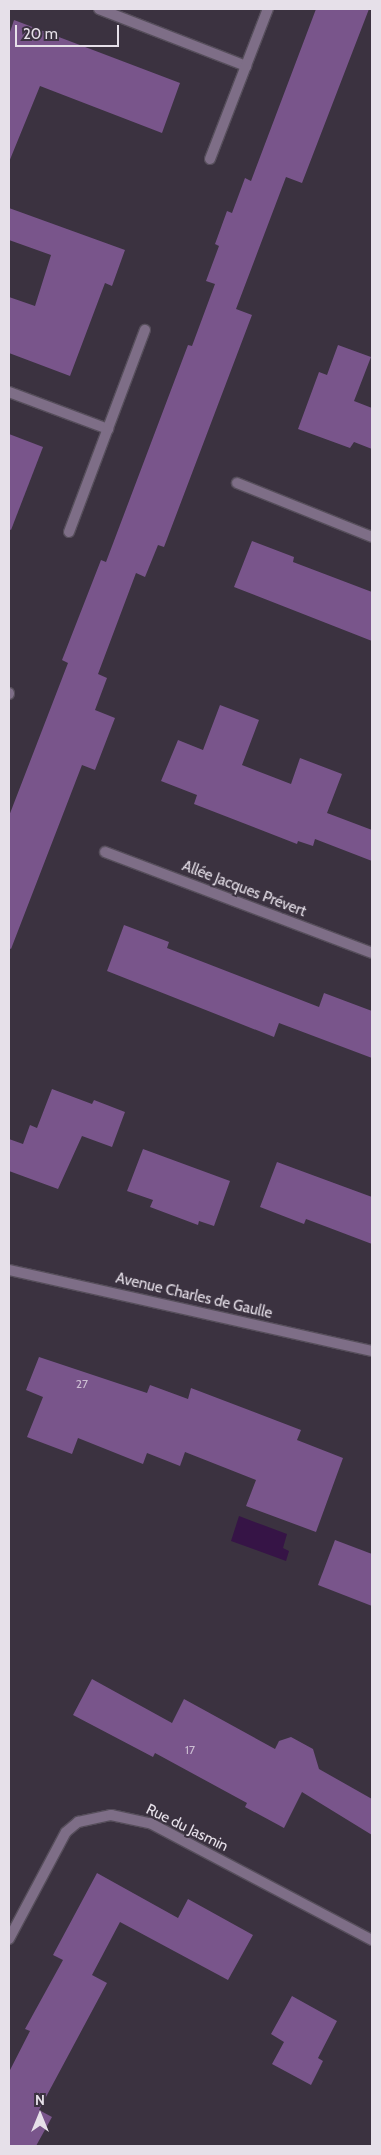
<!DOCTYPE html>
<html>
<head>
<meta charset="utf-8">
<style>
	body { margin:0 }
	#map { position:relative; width:381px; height:2155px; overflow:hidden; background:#3b3240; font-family:Cabin,sans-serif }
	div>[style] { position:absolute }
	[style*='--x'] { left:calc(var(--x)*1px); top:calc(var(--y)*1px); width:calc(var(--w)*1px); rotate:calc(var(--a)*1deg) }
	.water>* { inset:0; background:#361446 }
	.building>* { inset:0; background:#79558b }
	.roads { filter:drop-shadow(1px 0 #564e5b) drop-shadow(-1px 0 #564e5b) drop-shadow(0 1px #564e5b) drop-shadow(0 -1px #564e5b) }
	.service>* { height:10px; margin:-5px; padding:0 5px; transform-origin:5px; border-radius:5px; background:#7e6e87 }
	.minor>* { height:10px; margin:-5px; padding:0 5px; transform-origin:5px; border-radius:5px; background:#7e6e87 }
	span { translate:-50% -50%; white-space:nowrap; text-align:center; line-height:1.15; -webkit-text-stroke:4px #3b3240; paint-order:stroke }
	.number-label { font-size:12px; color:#cbbdd2 }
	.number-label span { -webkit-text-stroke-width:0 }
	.street-label { font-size:15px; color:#e6e0e9 }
	.frame { position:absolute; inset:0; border:10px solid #e6e0e9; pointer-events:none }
	.north { position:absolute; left:15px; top:2090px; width:50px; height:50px; -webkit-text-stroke:4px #3b3240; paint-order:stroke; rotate:0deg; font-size:14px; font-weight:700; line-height:20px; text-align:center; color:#e6e0e9 }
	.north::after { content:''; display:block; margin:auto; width:18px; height:22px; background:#e6e0e9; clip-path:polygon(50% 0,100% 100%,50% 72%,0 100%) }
	.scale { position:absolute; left:15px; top:25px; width:104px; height:22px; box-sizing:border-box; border:2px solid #e6e0e9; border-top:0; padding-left:6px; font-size:15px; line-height:18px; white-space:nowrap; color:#e6e0e9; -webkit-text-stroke:4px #3b3240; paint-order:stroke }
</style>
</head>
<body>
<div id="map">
	<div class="water">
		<div style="clip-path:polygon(239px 1516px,287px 1534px,283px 1548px,289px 1551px,286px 1561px,231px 1541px)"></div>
	</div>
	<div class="building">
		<div style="clip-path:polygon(316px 9px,369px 9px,302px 183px,286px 177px,236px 309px,252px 315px,164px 547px,158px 545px,145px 577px,136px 573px,98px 674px,107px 678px,95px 710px,115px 718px,95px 770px,82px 765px,11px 949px,9px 948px,9px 816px,68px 663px,62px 660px,101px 560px,106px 562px,188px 345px,192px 346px,215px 284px,206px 281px,219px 246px,215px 244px,227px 211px,232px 213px,245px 178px,251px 181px)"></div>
		<div style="clip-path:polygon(14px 20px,180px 83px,162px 133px,40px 86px,9px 162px,9px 35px)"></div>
		<div style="clip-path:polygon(9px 208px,125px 250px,112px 286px,105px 283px,70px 376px,9px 353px,9px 297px,35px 306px,51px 255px,9px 240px)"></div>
		<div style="clip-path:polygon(338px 345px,371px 357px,354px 401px,372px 408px,372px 449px,354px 442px,350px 448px,298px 429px,319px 372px,327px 375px)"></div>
		<div style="clip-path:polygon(9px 434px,43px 447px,11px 530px,9px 529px)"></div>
		<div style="clip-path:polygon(252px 541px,294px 557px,293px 562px,372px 592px,372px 641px,234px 587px)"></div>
		<div style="clip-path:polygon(220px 705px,259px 720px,242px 765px,291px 784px,300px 758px,342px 774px,327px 813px,372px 830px,372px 861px,315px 839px,313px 846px,298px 841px,297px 844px,194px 804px,197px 795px,161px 781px,178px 740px,203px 750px)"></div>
		<div style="clip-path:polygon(124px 925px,169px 942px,167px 948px,319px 1007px,324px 993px,372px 1011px,372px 1058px,279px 1023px,274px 1037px,107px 971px)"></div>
		<div style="clip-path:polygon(52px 1089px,92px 1104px,94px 1100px,125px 1112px,112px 1147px,82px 1136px,58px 1189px,9px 1171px,9px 1139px,23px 1144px,30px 1125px,37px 1128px)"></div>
		<div style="clip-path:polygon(143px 1149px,230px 1181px,214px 1226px,199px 1221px,198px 1225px,150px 1207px,153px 1200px,127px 1191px)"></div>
		<div style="clip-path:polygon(277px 1162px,372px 1197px,372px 1244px,306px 1219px,304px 1224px,260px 1207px)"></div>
		<div style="clip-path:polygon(39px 1357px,147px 1393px,150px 1385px,188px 1399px,191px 1388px,301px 1430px,297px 1440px,343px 1458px,316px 1532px,246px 1506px,256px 1480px,185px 1452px,180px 1466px,147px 1453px,143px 1464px,78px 1438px,72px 1454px,27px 1437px,43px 1397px,26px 1390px)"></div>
		<div style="clip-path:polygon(335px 1540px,372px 1554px,372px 1606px,318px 1585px)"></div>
		<div style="clip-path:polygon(92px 1679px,172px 1723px,184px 1699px,275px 1749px,279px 1741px,291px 1737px,313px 1749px,319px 1769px,372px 1799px,372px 1835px,302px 1792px,284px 1828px,245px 1807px,247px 1803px,155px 1753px,153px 1757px,73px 1715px)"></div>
		<div style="clip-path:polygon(97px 1873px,178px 1918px,188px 1899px,253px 1935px,228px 1980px,120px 1922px,92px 1975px,107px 1983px,39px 2110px,52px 2117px,36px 2146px,9px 2146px,9px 2072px,30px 2031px,25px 2029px,63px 1960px,53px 1955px)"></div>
		<div style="clip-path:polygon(292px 1996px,337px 2021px,318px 2058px,323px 2061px,311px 2085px,272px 2064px,284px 2042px,271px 2034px)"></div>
	</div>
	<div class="roads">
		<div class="service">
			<div style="--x:99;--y:9;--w:158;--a:21.2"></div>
			<div style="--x:210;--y:159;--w:161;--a:-68.9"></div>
			<div style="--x:9;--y:392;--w:106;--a:20.5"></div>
			<div style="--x:69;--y:532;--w:216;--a:-69.4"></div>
			<div style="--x:9;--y:694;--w:1;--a:-90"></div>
		</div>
		<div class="minor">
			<div style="--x:237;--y:483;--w:145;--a:21.8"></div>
			<div style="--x:105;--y:852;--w:285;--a:20.7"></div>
			<div style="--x:9;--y:1270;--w:372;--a:12.6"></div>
			<div style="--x:9;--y:1939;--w:121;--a:-62"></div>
			<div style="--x:66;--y:1832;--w:16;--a:-40"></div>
			<div style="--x:78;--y:1822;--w:34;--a:-12"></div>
			<div style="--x:111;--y:1815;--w:40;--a:12"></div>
			<div style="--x:150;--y:1823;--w:251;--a:27.8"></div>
		</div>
	</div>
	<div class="number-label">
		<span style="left:82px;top:1384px">27</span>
		<span style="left:190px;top:1750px">17</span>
	</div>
	<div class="street-label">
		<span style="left:244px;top:889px;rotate:21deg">Allée Jacques Prévert</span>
		<span style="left:194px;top:1296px;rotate:13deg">Avenue Charles de Gaulle</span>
		<span style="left:187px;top:1828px;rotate:26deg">Rue du Jasmin</span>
	</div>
	<div class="frame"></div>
	<div class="north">N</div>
	<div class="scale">20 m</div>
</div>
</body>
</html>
